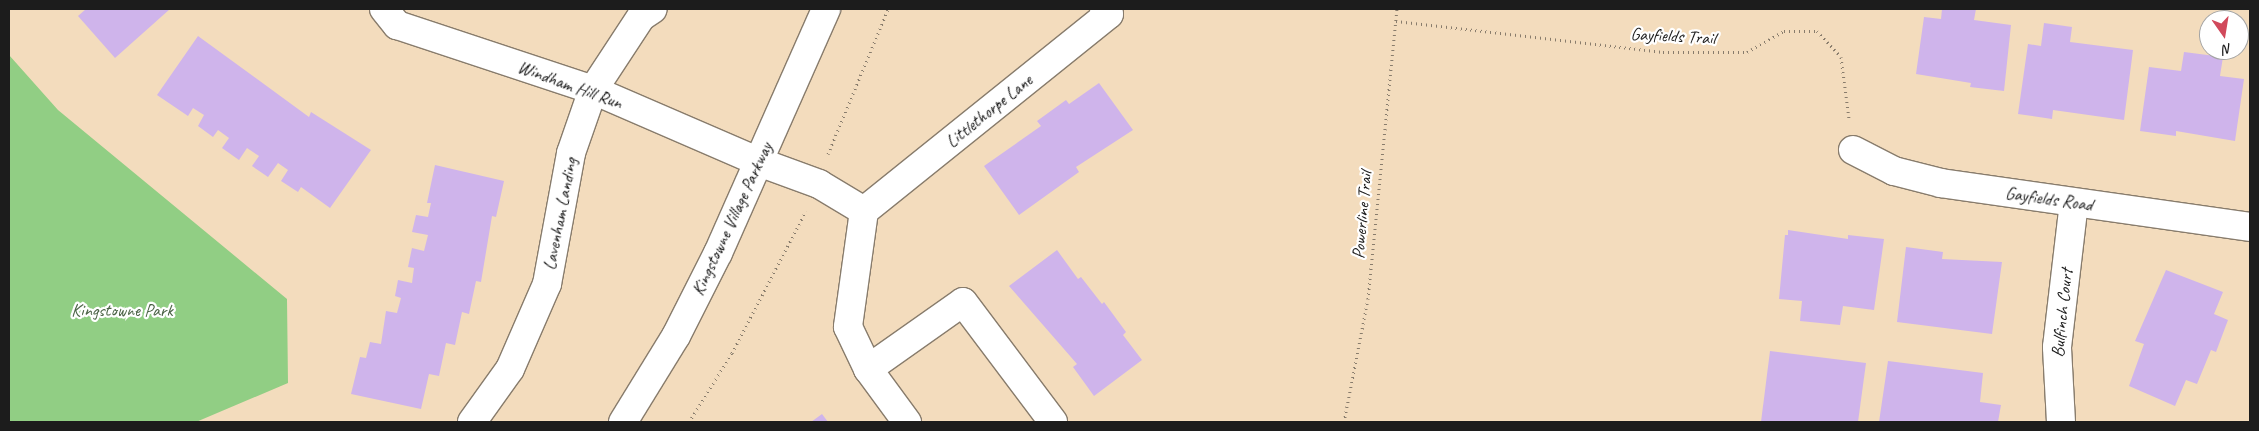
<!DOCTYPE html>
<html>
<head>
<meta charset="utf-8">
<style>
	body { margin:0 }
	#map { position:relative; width:2259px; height:431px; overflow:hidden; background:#f3dcbd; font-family:Caveat,sans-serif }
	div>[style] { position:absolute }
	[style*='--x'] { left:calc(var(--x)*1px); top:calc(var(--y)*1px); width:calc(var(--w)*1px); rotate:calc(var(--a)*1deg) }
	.green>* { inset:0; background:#91ce84 }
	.building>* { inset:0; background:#cfb4eb }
	.path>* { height:3px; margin-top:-1.5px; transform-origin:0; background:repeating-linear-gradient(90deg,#887c6c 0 1px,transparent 0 5px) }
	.roads { filter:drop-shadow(1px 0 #887c6c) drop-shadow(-1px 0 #887c6c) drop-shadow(0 1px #887c6c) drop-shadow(0 -1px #887c6c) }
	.minor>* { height:28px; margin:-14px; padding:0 14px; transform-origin:14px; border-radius:14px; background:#fff }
	.tertiary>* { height:28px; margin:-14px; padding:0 14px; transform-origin:14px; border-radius:14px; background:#fff }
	span { translate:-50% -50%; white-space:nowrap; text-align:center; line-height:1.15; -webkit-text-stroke:4.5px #fff; paint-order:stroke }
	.street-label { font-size:18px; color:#1c1c1c }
	.park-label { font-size:18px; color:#4b6346 }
	.frame { position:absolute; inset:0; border:10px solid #1c1c1c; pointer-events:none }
	.north { position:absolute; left:2199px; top:10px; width:50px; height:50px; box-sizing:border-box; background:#fff; border:1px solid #a4a4a4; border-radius:50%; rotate:167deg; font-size:14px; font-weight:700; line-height:20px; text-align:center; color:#1c1c1c }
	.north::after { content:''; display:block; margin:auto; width:18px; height:22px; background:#d1495b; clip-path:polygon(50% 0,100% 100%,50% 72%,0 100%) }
</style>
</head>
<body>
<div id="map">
	<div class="green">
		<div style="clip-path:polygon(9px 55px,58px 110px,287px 299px,288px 383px,196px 422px,9px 422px)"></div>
	</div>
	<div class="building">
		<div style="clip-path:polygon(86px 9px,170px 9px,115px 58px,78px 16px)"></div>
		<div style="clip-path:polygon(1942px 9px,1976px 9px,1974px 20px,2011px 25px,2004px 91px,1970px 87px,1971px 83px,1916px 74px,1924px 17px,1941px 19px)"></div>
		<div style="clip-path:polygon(2044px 23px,2072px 27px,2070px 42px,2133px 50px,2124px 120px,2053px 110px,2052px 119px,2018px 114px,2028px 44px,2041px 46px)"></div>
		<div style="clip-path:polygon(198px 36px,309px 117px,311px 112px,371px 150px,330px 208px,301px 187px,298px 192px,281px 181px,288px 170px,278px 163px,268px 177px,252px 166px,259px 156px,247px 148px,239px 160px,222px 148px,229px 138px,218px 130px,213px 137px,198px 126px,204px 115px,193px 108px,188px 116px,157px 95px)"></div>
		<div style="clip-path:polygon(2184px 52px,2223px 57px,2220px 76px,2244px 79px,2235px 141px,2176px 131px,2176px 136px,2140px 131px,2149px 67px,2181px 71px)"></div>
		<div style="clip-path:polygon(1099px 83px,1133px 130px,1076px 167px,1079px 172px,1019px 215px,984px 166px,1041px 126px,1037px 121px,1066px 100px,1069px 104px)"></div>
		<div style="clip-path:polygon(435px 165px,504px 181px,496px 217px,492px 216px,481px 282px,476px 281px,469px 314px,462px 312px,455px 345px,446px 343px,439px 376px,429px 374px,421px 409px,351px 394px,360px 357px,366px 358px,370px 342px,381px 344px,386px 311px,397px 313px,401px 298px,395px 296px,398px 280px,412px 283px,414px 268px,408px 267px,412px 248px,424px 251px,428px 235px,412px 232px,416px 215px,428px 217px,431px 203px,427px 203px)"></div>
		<div style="clip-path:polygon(1788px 230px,1848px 239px,1848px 235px,1884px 239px,1874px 310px,1843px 306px,1840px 325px,1800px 321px,1802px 301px,1779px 299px,1785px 235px,1788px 235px)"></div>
		<div style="clip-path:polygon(1906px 247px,1943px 252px,1942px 259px,2002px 262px,1992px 334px,1897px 322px)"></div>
		<div style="clip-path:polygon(1057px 250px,1078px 279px,1081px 277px,1102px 304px,1104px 302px,1126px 332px,1123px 335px,1142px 360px,1094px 396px,1073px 367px,1077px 364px,1009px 286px)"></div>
		<div style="clip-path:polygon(2166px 270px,2223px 292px,2214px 314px,2228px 320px,2216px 352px,2211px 350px,2197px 384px,2186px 380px,2175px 406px,2129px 386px,2144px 344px,2135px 341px)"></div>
		<div style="clip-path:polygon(1770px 351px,1866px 363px,1858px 422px,1761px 422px)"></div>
		<div style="clip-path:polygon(1888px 361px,1983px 373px,1980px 402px,2001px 405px,1998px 422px,1879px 422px)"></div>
		<div style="clip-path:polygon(822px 414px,828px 422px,811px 422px)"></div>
	</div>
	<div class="path">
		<div style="--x:1396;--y:21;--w:269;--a:6.6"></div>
		<div style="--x:1663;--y:52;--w:84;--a:0"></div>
		<div style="--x:1747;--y:52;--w:43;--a:-29.6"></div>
		<div style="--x:1784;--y:31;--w:33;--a:0"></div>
		<div style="--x:1817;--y:31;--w:35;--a:47"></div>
		<div style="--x:1841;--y:57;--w:63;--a:82.6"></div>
		<div style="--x:828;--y:154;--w:157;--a:-67.5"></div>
		<div style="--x:689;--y:422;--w:81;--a:-58.1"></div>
		<div style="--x:732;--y:353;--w:160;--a:-62.5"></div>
		<div style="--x:1344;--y:422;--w:125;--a:-79"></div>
		<div style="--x:1368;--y:299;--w:291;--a:-84.3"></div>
	</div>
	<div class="roads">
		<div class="minor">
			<div style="--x:384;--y:9;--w:21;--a:51"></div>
			<div style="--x:397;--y:25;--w:206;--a:18.3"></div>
			<div style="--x:593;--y:90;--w:181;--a:23.4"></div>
			<div style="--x:759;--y:162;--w:64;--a:20.1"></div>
			<div style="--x:819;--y:184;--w:52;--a:31"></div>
			<div style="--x:864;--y:211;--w:314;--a:-38.8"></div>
			<div style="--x:1109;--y:14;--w:7;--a:-135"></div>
			<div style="--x:1853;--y:150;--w:46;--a:27.1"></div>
			<div style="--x:1894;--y:171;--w:49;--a:14.3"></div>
			<div style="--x:1941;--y:183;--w:312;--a:8.1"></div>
			<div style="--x:864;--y:211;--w:117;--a:97.9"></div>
			<div style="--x:848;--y:327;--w:47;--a:64.5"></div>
			<div style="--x:868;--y:369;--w:66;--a:53.7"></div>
			<div style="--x:868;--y:369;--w:116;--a:-35.2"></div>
			<div style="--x:963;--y:302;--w:150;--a:53.1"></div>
			<div style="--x:472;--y:422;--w:65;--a:-54.4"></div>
			<div style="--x:510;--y:369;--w:93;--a:-66.5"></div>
			<div style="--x:547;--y:284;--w:133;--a:-79.6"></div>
			<div style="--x:571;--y:153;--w:67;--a:-70.8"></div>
			<div style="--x:593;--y:90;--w:87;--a:-56.7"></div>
			<div style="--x:641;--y:17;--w:14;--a:-34"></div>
			<div style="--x:2061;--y:422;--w:75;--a:-93.1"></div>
			<div style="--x:2057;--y:347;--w:145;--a:-83.3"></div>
		</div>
		<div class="tertiary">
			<div style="--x:623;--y:422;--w:101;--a:-58.4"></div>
			<div style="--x:676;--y:336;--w:93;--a:-63.2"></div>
			<div style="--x:718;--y:253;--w:267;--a:-66.1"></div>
		</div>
	</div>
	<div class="street-label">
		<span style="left:1673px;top:36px;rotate:3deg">Gayfields Trail</span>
		<span style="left:570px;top:85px;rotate:20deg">Windham Hill Run</span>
		<span style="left:989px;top:111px;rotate:-39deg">Littlethorpe Lane</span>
		<span style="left:2049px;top:199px;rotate:8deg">Gayfields Road</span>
		<span style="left:560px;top:214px;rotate:-79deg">Lavenham Landing</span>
		<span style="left:1362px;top:215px;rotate:-85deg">Powerline Trail</span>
		<span style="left:732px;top:219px;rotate:-65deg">Kingstowne Village Parkway</span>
		<span style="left:2062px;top:313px;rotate:-84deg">Bulfinch Court</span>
	</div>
	<div class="park-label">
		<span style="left:122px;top:310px">Kingstowne Park</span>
	</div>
	<div class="frame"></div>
	<div class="north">N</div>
</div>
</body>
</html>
